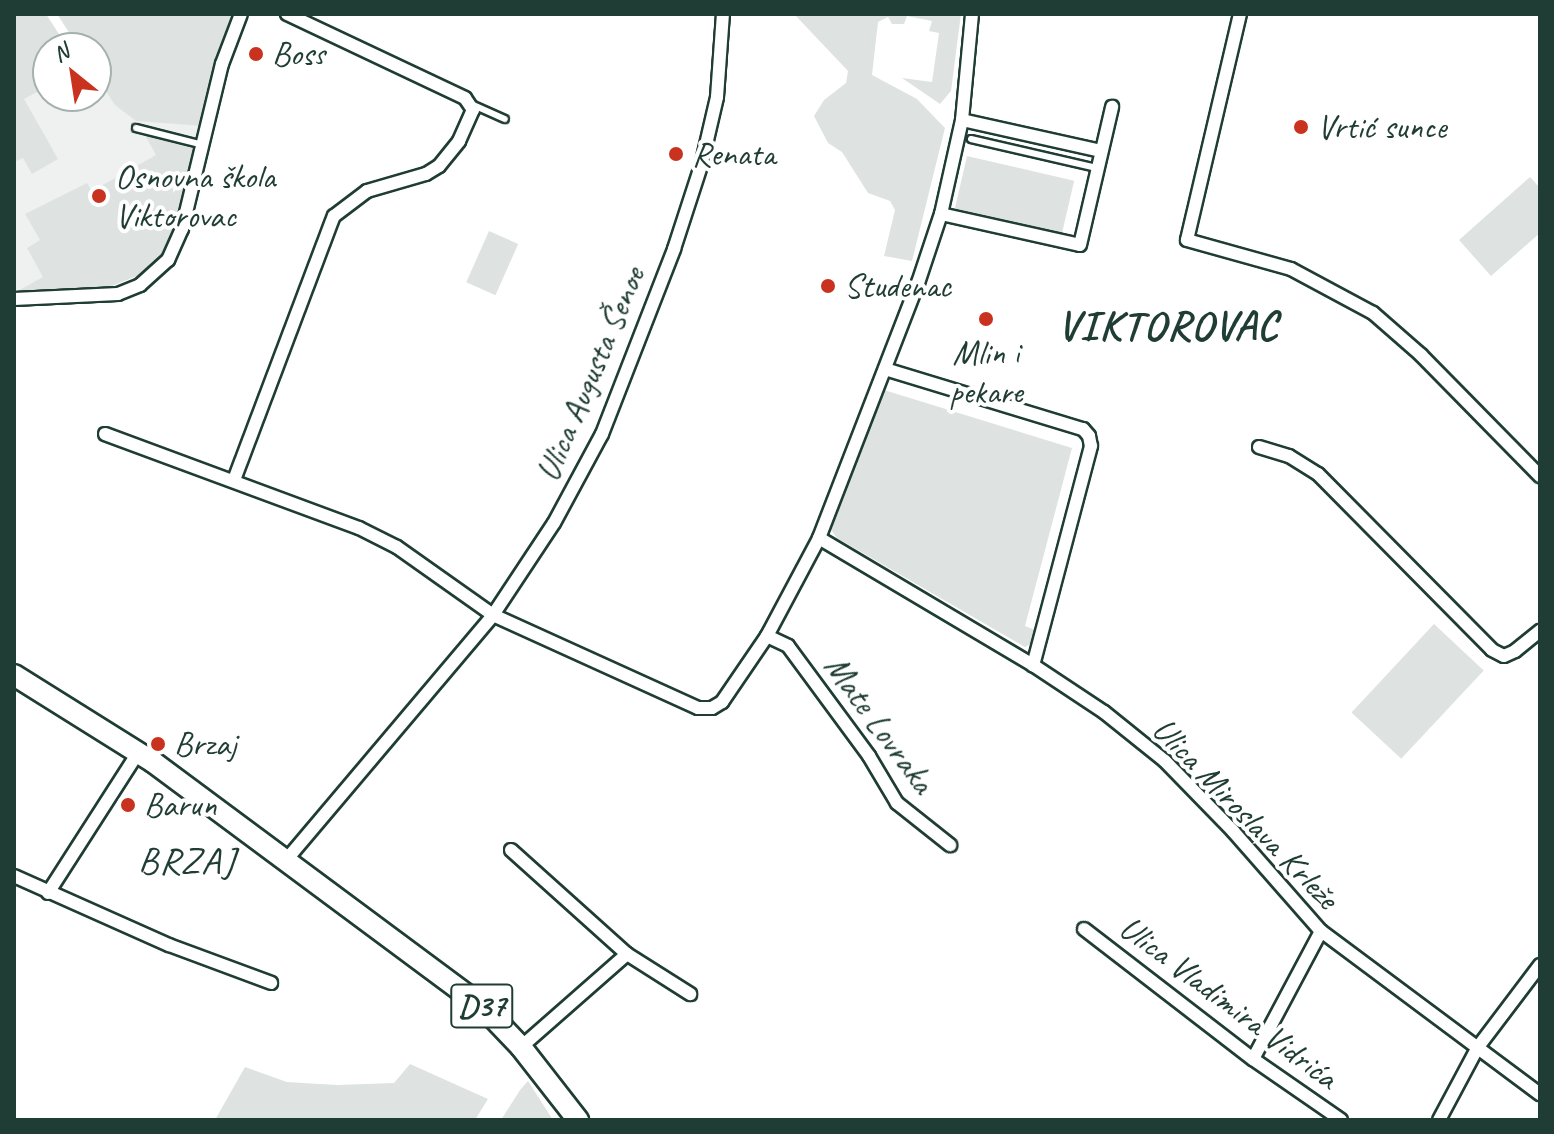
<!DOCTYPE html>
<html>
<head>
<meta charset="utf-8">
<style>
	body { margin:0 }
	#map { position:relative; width:1554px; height:1134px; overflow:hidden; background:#fff; font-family:Caveat,sans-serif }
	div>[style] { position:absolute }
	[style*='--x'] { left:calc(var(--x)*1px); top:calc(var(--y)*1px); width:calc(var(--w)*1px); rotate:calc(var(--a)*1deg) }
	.built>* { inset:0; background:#eef1f0 }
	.green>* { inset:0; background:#dee3e2; transform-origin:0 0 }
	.roads { filter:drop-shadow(2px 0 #1f3d34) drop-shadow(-2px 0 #1f3d34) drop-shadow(0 2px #1f3d34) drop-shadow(0 -2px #1f3d34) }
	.lane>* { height:6px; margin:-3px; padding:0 3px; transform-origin:3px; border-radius:3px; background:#fff }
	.street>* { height:12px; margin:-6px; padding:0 6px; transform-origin:6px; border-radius:6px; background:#fff }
	.primary>* { height:20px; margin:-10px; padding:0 10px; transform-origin:10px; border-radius:10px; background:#fff }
	.dots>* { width:22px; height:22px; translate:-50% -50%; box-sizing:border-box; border:4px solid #fff; border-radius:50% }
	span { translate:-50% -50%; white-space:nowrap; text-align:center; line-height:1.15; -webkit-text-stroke:8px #fff; paint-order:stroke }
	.shield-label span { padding:2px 6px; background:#fff; border:2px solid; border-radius:6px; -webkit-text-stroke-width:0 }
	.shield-label { font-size:32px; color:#1f3d34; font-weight:700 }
	.poi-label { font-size:34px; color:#1f3d34 }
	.left { translate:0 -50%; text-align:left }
	.street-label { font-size:34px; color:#1f3d34 }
	.quarter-label { font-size:38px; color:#1f3d34; letter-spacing:2px }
	.district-label { font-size:42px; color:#1f3d34; font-weight:700; letter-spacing:2px }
	.frame { position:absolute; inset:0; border:16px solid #1f3d34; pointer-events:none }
	.north { position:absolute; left:32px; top:32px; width:80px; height:80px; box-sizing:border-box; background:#fff; border:2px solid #a5b1ae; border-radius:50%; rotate:330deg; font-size:22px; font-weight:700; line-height:32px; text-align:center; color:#1f3d34 }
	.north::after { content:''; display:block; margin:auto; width:28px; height:36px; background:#c8321e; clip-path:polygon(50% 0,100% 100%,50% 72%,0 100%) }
</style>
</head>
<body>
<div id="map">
	<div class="built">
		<div style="clip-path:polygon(48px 49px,48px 96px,96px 96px,96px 76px,114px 104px,203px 126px,177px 225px,160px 258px,139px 275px,107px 288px,16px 292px,14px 289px,14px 67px)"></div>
	</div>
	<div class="green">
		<div style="clip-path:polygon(14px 14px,46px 14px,68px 48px,48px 48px,48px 86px,24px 99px,58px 159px,32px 174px,23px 158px,14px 162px)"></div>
		<div style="clip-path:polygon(57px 14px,232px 14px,214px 70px,203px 126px,136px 121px,124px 112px,114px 104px,96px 76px,96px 48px,79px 48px)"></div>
		<div style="clip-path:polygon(794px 14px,961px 14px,951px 91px,940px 104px,902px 78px,932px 82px,939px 33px,929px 31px,932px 21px,907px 16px,904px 24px,892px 24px,888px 17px,878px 22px,872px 75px,917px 99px,945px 128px,912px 261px,884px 256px,895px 210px,890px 201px,868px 193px,842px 152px,828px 143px,814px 116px,824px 100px,846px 83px,848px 71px)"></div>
		<div style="clip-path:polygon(145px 135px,195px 149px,177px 225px,160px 258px,139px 275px,107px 288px,16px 292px,43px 277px,27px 248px,40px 240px,25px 214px,87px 183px,92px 191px,156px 155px)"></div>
		<div style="left:967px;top:156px;width:110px;height:54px;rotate:13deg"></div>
		<div style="clip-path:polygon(1530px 177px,1540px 188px,1540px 233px,1491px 276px,1459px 240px)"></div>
		<div style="left:489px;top:231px;width:32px;height:56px;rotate:24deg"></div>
		<div style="clip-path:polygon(884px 390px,1072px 448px,1025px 626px,1035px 630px,1032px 643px,1025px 647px,837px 538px,829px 527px)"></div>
		<div style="left:1434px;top:624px;width:68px;height:121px;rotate:43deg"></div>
		<div style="clip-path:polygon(410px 1064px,488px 1099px,475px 1120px,215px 1120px,245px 1067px,287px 1082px,337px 1085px,394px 1083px)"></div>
		<div style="clip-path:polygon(528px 1081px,553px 1120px,501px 1120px,520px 1090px)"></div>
	</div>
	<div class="roads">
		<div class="lane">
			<div style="--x:471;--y:104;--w:37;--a:24"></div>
			<div style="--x:136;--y:128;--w:69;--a:14.2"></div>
			<div style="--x:971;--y:139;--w:129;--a:13"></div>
		</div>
		<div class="street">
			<div style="--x:1240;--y:14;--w:232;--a:103.2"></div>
			<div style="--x:1187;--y:240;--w:108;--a:15.6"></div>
			<div style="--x:1291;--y:269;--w:93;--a:28.2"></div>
			<div style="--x:1373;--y:313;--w:64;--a:41.2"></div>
			<div style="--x:1421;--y:355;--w:170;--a:45.5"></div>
			<div style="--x:962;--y:120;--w:142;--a:12.6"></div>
			<div style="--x:941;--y:214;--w:142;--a:12.6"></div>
			<div style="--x:1080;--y:245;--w:142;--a:-76.9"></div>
			<div style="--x:14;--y:299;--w:104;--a:-2.8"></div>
			<div style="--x:118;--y:294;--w:24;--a:-22"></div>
			<div style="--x:140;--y:285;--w:38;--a:-42"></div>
			<div style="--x:168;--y:260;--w:34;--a:-66"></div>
			<div style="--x:182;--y:229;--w:170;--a:-76.4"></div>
			<div style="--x:222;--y:64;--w:53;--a:-69.2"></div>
			<div style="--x:885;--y:369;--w:207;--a:16.9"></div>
			<div style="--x:1083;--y:429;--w:9;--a:49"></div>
			<div style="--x:1089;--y:436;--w:10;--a:79"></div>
			<div style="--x:1091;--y:446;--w:227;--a:104.8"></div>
			<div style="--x:105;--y:434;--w:271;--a:20.3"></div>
			<div style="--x:359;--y:528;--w:42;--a:26.6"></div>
			<div style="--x:397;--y:547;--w:118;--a:35.3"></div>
			<div style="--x:493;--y:615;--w:225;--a:24.4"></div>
			<div style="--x:698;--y:708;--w:14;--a:0"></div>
			<div style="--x:712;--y:708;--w:12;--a:-31"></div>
			<div style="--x:722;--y:702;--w:80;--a:-55.7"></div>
			<div style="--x:767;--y:636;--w:111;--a:-62"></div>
			<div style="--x:819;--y:538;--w:274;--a:-68.8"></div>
			<div style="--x:918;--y:283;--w:73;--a:-71.6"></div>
			<div style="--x:941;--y:214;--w:96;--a:-77.4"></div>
			<div style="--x:962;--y:120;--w:106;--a:-84.6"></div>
			<div style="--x:1259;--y:447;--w:31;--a:17"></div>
			<div style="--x:1289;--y:456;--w:34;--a:32"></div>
			<div style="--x:1318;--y:474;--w:247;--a:45.3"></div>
			<div style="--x:1492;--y:650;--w:13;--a:27"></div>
			<div style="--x:1504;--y:656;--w:12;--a:-24"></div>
			<div style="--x:1515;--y:651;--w:32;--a:-39"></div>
			<div style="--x:234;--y:480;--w:282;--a:-69.3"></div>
			<div style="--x:334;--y:216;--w:41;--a:-37.1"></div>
			<div style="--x:367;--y:191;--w:61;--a:-16.1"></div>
			<div style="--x:426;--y:174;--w:15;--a:-32"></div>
			<div style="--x:439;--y:166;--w:32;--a:-51"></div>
			<div style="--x:459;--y:141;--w:34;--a:-66"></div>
			<div style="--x:473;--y:110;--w:14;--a:-124"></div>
			<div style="--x:465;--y:98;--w:197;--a:-154.7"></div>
			<div style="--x:819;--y:538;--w:249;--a:30.7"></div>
			<div style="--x:1033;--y:665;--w:85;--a:33.5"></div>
			<div style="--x:1104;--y:712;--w:78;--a:38.8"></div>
			<div style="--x:1165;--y:761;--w:98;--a:45.8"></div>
			<div style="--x:1233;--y:831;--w:133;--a:48.7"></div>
			<div style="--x:1321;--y:931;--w:273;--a:36.7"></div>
			<div style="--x:767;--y:636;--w:23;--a:25"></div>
			<div style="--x:788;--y:646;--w:137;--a:53.6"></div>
			<div style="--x:869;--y:756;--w:55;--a:59.2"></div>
			<div style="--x:897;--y:803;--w:68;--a:38.4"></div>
			<div style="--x:511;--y:850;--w:156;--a:41.9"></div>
			<div style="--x:627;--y:954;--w:141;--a:138.7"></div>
			<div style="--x:287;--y:859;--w:319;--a:-49.8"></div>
			<div style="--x:493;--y:615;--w:110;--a:-56.5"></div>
			<div style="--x:554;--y:523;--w:101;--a:-61.7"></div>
			<div style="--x:602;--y:434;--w:199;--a:-68.7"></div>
			<div style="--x:674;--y:249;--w:87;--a:-72"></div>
			<div style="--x:701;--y:166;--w:71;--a:-76.9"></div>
			<div style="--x:717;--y:97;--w:83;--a:-85.9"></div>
			<div style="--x:14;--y:876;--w:170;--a:24"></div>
			<div style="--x:169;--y:945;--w:109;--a:20.4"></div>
			<div style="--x:48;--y:893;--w:166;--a:-57.3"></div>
			<div style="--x:1084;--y:929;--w:213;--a:37.6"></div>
			<div style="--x:1253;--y:1059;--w:107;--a:34.7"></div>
			<div style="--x:627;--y:954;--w:75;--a:32.4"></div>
			<div style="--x:1253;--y:1059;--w:145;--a:-62"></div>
			<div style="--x:1439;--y:1120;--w:83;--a:-61.9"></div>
			<div style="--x:1478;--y:1047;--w:103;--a:-52.9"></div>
		</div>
		<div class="primary">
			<div style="--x:14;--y:675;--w:164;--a:32"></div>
			<div style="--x:153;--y:762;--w:411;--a:36.6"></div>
			<div style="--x:483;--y:1007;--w:55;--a:46.5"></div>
			<div style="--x:521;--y:1047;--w:93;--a:52"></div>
		</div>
	</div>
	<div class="dots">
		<div style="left:256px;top:54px;background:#c8321e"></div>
		<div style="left:1301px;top:127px;background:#c8321e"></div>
		<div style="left:676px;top:154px;background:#c8321e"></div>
		<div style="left:99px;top:196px;background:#c8321e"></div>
		<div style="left:828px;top:286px;background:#c8321e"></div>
		<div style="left:986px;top:319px;background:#c8321e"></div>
		<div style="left:158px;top:744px;background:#c8321e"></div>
		<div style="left:128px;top:805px;background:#c8321e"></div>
	</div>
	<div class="shield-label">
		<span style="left:482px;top:1006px">D37</span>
	</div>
	<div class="poi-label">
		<span class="left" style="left:272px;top:54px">Boss</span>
		<span class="left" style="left:1317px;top:127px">Vrtić sunce</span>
		<span class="left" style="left:692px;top:154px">Renata</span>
		<span class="left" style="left:115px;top:196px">Osnovna škola<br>Viktorovac</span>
		<span class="left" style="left:844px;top:286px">Studenac</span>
		<span style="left:986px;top:372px">Mlin i<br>pekare</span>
		<span class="left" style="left:174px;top:744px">Brzaj</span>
		<span class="left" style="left:144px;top:805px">Barun</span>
	</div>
	<div class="street-label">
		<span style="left:590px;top:374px;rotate:-67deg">Ulica Augusta Šenoe</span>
		<span style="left:880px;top:724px;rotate:54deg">Mate Lovraka</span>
		<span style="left:1246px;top:813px;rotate:46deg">Ulica Miroslava Krleže</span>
		<span style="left:1229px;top:1002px;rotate:37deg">Ulica Vladimira Vidrića</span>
	</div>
	<div class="quarter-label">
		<span style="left:187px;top:861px">BRZAJ</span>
	</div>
	<div class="district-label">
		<span style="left:1168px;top:326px">VIKTOROVAC</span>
	</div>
	<div class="frame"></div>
	<div class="north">N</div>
</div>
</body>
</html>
